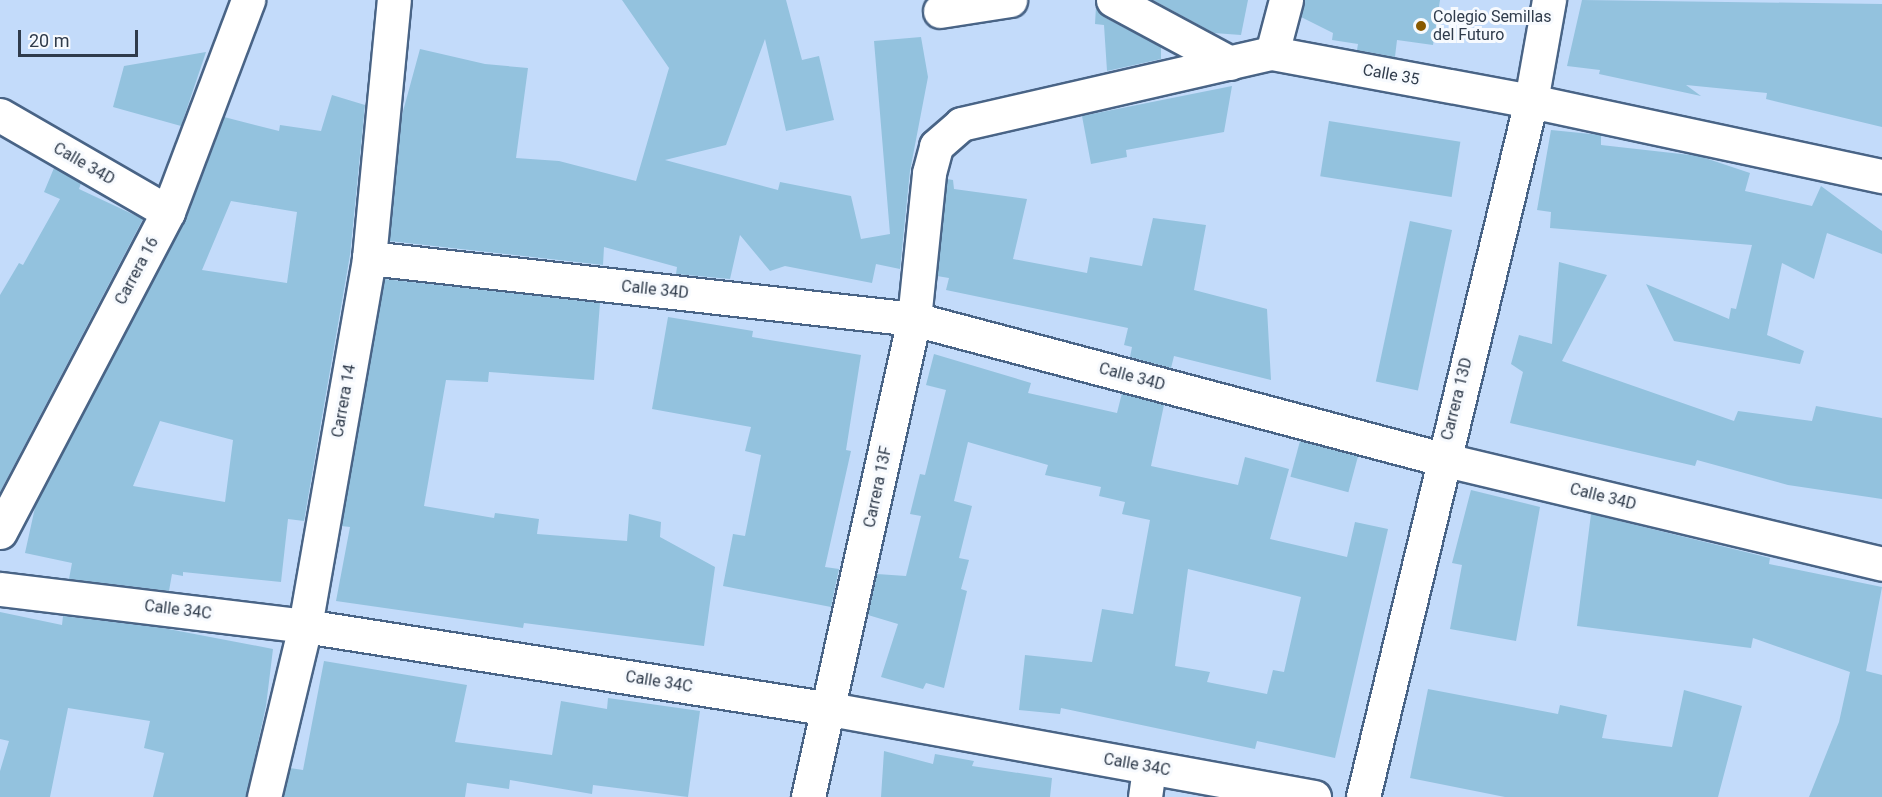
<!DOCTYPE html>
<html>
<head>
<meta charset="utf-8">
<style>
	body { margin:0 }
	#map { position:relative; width:1882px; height:797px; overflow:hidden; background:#c3dbfa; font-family:Roboto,sans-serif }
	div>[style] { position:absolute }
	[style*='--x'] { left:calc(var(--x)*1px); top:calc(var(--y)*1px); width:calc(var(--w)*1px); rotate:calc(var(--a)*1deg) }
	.building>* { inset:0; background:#93c2de; transform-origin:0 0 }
	.roads { filter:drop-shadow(2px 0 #496486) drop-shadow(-2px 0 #496486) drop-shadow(0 2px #496486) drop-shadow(0 -2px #496486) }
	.minor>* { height:33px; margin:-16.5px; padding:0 16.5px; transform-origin:16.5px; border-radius:16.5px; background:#fff }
	.dots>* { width:16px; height:16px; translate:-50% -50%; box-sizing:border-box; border:3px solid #f7fafe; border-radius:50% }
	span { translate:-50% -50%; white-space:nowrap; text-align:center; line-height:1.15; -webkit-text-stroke:6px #f7fafe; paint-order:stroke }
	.poi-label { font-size:16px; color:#2f3b4b }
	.left { translate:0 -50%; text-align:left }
	.street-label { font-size:16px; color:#2f3b4b }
	.scale { position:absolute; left:18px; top:30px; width:120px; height:27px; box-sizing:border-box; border:3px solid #2f3b4b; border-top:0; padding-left:8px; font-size:18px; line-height:21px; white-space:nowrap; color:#2f3b4b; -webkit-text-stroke:4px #f7fafe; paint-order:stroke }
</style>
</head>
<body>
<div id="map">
	<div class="building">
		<div style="clip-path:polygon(622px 0,786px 0,802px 60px,819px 56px,834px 120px,786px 131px,765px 39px,726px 145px,665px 160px,778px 190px,780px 182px,851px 196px,861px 239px,890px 234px,874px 41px,921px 37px,928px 77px,910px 171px,900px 269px,876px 264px,872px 283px,785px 266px,770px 271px,740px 235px,730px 279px,676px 274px,677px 267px,604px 247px,603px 265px,389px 241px,402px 115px,420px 49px,485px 64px,528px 68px,516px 158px,559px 161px,636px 181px,669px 68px)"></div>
		<div style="clip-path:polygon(1153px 0,1248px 0,1241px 35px,1214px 33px)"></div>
		<div style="clip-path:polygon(1304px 0,1440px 0,1433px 45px,1397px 40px,1395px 57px,1357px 50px,1358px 44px,1332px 40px,1333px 33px,1301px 17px)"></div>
		<div style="clip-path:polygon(1582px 0,1882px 4px,1882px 127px,1766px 99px,1767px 93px,1686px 85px,1701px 96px,1599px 74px,1600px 70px,1567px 66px)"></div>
		<div style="clip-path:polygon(1096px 6px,1104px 17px,1161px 47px,1161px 59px,1107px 71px,1104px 25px,1095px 24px)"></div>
		<div style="clip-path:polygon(206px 52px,181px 126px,113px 107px,124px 66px)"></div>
		<div style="clip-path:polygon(1232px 86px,1224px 132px,1126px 150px,1127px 157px,1091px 164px,1082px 116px)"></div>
		<div style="clip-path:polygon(evenodd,332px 95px,365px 105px,350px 255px,304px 521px,288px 519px,281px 582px,183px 572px,183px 576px,172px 574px,169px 591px,69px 579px,72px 563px,25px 553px,36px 503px,185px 221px,224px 117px,279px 131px,280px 125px,321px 131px,332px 95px,231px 201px,297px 212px,287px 283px,202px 270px,231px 201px,332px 95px,160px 421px,233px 440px,225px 502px,133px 486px,160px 421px)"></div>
		<div style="left:1329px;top:121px;width:133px;height:56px;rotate:9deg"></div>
		<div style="clip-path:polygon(1551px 130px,1601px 135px,1601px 145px,1699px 156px,1750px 173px,1745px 191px,1812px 206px,1821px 186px,1882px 231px,1882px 254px,1827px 233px,1814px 279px,1782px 263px,1767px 335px,1804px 351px,1800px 364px,1674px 341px,1646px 284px,1729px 319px,1731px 308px,1736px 309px,1752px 245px,1550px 228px,1551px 212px,1537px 210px)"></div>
		<div style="clip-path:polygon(54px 168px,81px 183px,79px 189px,143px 219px,0 492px,0 295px,19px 263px,23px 265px,60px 199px,44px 192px)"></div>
		<div style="clip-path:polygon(947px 179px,953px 180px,954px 189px,1027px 199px,1013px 259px,1087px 273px,1090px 257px,1142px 266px,1153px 218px,1206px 225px,1194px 290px,1267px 309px,1271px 380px,1174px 356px,1171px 368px,1130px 357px,1132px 347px,1124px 345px,1128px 328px,946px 290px,949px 278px,937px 276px)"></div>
		<div style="left:1452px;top:230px;width:164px;height:43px;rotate:102deg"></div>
		<div style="clip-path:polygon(1559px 262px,1607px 275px,1562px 361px,1734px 421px,1738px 411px,1812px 421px,1816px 406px,1882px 418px,1882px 499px,1788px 485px,1697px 460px,1695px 466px,1510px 423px,1523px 372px,1511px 364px,1519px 335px,1552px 344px)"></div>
		<div style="clip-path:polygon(384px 279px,600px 303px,594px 380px,489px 372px,488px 382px,446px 380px,424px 506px,494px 518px,495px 513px,539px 519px,537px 534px,627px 541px,629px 514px,661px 522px,660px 537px,715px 567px,704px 646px,524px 623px,523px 628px,336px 601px,350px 527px,341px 526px)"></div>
		<div style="clip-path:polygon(668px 317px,753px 331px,752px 337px,861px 355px,846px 450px,851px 451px,825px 567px,839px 569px,831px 607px,723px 586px,733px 534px,745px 536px,761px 455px,745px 451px,751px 427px,652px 409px)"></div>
		<div style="clip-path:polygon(evenodd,934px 354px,1031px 383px,1028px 393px,1117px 413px,1122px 393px,1164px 405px,1151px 466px,1238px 485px,1245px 457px,1289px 469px,1270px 539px,1347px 557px,1355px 522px,1388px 529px,1335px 758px,1257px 741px,1255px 749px,1061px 708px,1060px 714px,1019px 710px,1025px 655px,1092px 662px,1102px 609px,1133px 614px,1150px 520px,1122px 514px,1125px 502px,1099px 496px,1101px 487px,1045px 475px,1048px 465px,968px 442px,954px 501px,972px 506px,959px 558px,969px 560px,961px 589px,967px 591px,944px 688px,926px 683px,923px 689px,881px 677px,898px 624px,868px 615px,877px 574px,906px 576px,921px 516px,910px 514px,920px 474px,925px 475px,946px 390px,926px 385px,934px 354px,1188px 569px,1301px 597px,1284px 672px,1273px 670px,1267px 694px,1207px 682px,1210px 672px,1175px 666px,1188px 569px)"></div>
		<div style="left:1300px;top:441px;width:60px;height:37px;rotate:15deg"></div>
		<div style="clip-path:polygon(1471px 490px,1540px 507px,1516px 641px,1450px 629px,1462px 565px,1452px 563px)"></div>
		<div style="clip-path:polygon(1591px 514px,1770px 558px,1769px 564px,1882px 587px,1866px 671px,1882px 675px,1882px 797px,1809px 797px,1839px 722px,1850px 672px,1753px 638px,1751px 648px,1577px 626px)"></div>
		<div style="clip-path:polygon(0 612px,62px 625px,63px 616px,163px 628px,273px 649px,266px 706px,246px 797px,153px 797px,164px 753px,144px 748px,150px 721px,68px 708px,50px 797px,0 797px,0 771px,9px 741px,0 739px)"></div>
		<div style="clip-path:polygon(324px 661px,467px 685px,455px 742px,552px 755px,561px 701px,607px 709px,608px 698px,700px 711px,688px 797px,593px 785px,592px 794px,510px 780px,509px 789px,467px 783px,465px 797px,283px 797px,290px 768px,303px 770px)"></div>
		<div style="clip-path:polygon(1428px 689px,1558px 714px,1560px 705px,1607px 715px,1602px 738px,1672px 747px,1684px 690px,1742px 706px,1718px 797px,1505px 797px,1410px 778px)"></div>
		<div style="clip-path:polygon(884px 751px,933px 764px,935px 754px,974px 761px,972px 766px,1052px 778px,1050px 797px,881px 797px)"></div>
	</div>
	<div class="roads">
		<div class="minor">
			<div style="--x:1113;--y:0;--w:133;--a:28.3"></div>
			<div style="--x:940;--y:11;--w:71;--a:-8.9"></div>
			<div style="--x:1272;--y:53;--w:55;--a:-75.2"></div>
			<div style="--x:0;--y:115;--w:194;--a:30"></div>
			<div style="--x:369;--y:258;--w:548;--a:6.39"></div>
			<div style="--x:914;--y:319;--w:546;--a:14.85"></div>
			<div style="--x:1442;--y:459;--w:452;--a:13.4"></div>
			<div style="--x:0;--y:532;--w:361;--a:-62.3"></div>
			<div style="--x:168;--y:212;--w:227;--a:-69.3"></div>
			<div style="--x:0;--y:589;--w:307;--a:6.9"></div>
			<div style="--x:305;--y:626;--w:532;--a:8.98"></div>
			<div style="--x:830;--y:709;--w:492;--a:10.3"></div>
			<div style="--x:264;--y:797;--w:176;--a:-76.5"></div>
			<div style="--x:305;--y:626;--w:374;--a:-80.1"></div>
			<div style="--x:369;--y:258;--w:259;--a:-84.5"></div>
			<div style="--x:808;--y:797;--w:490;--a:-77.5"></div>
			<div style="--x:914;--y:319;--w:147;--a:-84.1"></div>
			<div style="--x:929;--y:173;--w:28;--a:-75"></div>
			<div style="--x:936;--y:146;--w:33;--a:-41"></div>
			<div style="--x:961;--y:124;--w:319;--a:-12.9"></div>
			<div style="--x:1272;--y:53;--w:263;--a:10.5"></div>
			<div style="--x:1531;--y:101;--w:359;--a:12.1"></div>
			<div style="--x:1145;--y:797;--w:30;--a:-82"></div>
			<div style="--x:1363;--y:797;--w:716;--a:-76.43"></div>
			<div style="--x:1531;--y:101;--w:103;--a:-79.9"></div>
		</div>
	</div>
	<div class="dots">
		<div style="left:1421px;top:26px;background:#895a00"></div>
	</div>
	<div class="poi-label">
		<span class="left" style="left:1433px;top:26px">Colegio Semillas<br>del Futuro</span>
	</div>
	<div class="street-label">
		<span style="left:1391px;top:75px;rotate:10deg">Calle 35</span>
		<span style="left:84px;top:164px;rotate:30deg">Calle 34D</span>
		<span style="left:137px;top:271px;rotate:-62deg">Carrera 16</span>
		<span style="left:655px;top:290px;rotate:6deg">Calle 34D</span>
		<span style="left:1132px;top:377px;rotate:15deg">Calle 34D</span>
		<span style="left:1457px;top:399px;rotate:-76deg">Carrera 13D</span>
		<span style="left:344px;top:401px;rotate:-80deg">Carrera 14</span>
		<span style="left:878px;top:487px;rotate:-78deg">Carrera 13F</span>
		<span style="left:1603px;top:497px;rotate:14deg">Calle 34D</span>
		<span style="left:178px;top:610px;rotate:7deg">Calle 34C</span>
		<span style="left:659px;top:682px;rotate:9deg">Calle 34C</span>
		<span style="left:1137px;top:765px;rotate:10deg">Calle 34C</span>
	</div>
	<div class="scale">20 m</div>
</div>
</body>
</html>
